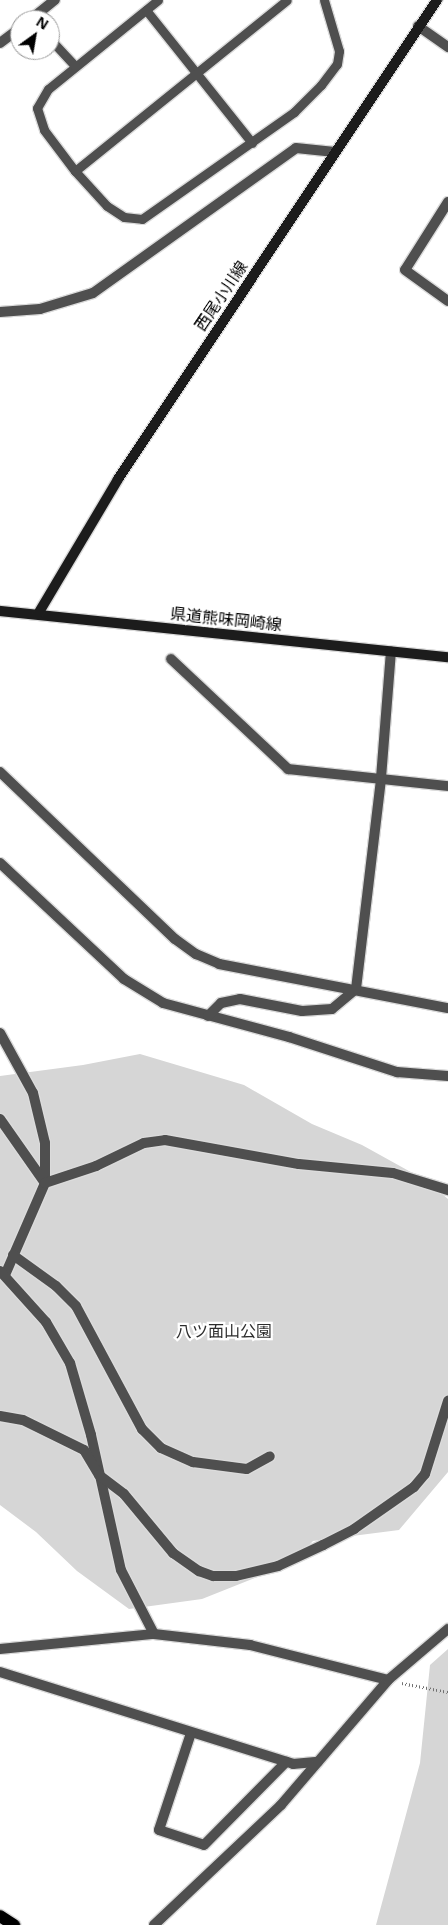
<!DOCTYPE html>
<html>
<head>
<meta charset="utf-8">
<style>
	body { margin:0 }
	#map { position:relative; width:448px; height:1925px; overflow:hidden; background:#fff; font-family:"Open Sans","Noto Sans JP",sans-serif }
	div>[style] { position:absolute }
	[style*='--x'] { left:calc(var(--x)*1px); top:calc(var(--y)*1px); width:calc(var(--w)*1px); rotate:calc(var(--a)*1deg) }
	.green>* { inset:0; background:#d6d6d6 }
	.path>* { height:2.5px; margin-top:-1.25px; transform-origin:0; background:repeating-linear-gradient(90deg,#717171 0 1px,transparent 0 3.5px) }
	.roads { filter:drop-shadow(1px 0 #dbdbdb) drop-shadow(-1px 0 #dbdbdb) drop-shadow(0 1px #dbdbdb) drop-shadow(0 -1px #dbdbdb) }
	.lane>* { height:9px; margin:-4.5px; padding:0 4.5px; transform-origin:4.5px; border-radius:4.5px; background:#4f4f4f }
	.street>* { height:10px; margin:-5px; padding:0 5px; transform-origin:5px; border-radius:5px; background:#4f4f4f }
	.secondary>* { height:10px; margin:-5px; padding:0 5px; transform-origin:5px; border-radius:5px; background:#1c1c1c }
	.primary>* { height:12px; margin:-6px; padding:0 6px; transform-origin:6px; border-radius:6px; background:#000 }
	span { translate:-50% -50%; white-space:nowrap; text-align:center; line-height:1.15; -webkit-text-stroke:4.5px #fff; paint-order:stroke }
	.street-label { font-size:16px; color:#000 }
	.park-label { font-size:16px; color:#2d2d2d }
	.north { position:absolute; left:10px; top:10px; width:50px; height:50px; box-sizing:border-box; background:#fff; border:1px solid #999; border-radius:50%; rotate:32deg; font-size:14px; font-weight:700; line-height:20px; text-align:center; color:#000 }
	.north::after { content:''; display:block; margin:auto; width:18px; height:22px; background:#000; clip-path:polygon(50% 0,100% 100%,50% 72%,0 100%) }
</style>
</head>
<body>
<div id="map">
	<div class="green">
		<div style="clip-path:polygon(140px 1054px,244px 1085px,312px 1124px,362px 1145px,427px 1181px,448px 1199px,448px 1472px,399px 1530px,313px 1541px,292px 1563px,202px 1599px,129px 1609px,77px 1571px,36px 1532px,0 1505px,0 1076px,83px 1065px)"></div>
		<div style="clip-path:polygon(448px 1649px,448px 1925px,376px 1925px,420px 1763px,430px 1665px)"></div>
	</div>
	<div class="path">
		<div style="--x:402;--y:1683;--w:47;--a:11.1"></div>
	</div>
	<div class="roads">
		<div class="lane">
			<div style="--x:158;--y:0;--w:141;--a:141"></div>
			<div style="--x:48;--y:89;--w:22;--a:120"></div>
			<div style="--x:37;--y:108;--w:23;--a:72"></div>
			<div style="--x:44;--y:130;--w:51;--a:52.9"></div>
			<div style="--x:75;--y:171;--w:47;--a:47.6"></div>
			<div style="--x:107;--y:206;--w:20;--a:33"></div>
			<div style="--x:124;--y:217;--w:18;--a:6"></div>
			<div style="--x:142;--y:219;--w:186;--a:-35.1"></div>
			<div style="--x:294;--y:112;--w:38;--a:-45"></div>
			<div style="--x:321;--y:85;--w:26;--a:-53"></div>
			<div style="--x:337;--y:64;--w:13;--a:-81"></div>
			<div style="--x:339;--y:51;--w:53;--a:-106.4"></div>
			<div style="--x:146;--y:10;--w:170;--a:51.4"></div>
			<div style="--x:50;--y:39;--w:37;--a:47"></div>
			<div style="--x:75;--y:171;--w:272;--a:-38.9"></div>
		</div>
		<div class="street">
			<div style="--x:30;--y:20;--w:32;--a:-39"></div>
			<div style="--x:418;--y:26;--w:37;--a:35"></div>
			<div style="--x:0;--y:43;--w:25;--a:-37"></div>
			<div style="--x:448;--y:202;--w:80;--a:122.3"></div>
			<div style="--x:405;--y:270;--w:53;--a:35.8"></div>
			<div style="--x:0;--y:312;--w:40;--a:-4.3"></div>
			<div style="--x:40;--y:309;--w:55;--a:-16.8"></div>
			<div style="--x:93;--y:293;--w:249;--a:-35.5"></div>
			<div style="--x:296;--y:148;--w:39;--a:6"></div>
			<div style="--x:171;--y:659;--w:161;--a:43.2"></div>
			<div style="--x:288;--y:769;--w:161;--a:6.1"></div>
			<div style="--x:0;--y:772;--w:242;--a:43.7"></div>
			<div style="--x:175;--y:939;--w:26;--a:36"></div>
			<div style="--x:196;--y:954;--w:25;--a:23"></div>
			<div style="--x:219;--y:964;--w:233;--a:10.9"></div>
			<div style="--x:0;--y:863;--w:170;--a:43.1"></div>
			<div style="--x:124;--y:979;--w:46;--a:31.6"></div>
			<div style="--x:163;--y:1003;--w:131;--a:15.1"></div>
			<div style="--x:289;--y:1037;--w:114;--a:18"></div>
			<div style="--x:397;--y:1072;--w:51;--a:4.5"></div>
			<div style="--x:208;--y:1016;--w:18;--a:-45"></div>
			<div style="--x:221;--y:1003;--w:19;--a:-12"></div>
			<div style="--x:240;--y:999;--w:63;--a:11"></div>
			<div style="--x:302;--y:1011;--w:30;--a:-4"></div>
			<div style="--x:332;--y:1009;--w:31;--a:-40"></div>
			<div style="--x:356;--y:989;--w:212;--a:-83.2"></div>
			<div style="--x:381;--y:778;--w:127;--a:-85.5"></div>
			<div style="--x:0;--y:1033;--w:68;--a:61.2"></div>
			<div style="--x:33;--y:1093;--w:51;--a:76.5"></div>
			<div style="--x:45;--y:1143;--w:40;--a:90"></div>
			<div style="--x:45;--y:1183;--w:100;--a:113.5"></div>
			<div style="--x:0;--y:1119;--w:78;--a:54.9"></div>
			<div style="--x:45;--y:1183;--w:54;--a:-18.4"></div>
			<div style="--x:96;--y:1166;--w:53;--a:-25.6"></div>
			<div style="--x:144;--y:1143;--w:21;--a:-8"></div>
			<div style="--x:165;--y:1140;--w:136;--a:10.2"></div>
			<div style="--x:299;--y:1164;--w:94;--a:5.5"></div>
			<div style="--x:393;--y:1173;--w:58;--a:17.2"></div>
			<div style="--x:13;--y:1255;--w:53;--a:35.8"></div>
			<div style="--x:56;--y:1286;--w:28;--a:45"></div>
			<div style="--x:76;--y:1306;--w:140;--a:61.8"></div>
			<div style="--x:142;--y:1429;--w:27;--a:45"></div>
			<div style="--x:161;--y:1448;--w:35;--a:24"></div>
			<div style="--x:193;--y:1462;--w:54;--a:7.4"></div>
			<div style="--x:247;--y:1469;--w:26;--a:-29"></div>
			<div style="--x:0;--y:1271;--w:69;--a:48"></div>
			<div style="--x:46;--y:1322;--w:48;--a:59.7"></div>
			<div style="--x:70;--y:1363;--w:75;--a:73.7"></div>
			<div style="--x:91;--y:1435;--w:138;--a:77.5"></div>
			<div style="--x:121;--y:1570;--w:72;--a:62.7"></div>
			<div style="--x:0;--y:1416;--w:23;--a:10"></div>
			<div style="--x:23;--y:1420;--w:68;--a:26.2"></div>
			<div style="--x:84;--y:1450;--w:29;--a:59"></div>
			<div style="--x:99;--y:1475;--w:31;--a:37"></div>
			<div style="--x:124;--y:1494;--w:77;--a:50.3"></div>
			<div style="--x:173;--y:1553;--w:32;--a:35"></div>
			<div style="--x:199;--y:1571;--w:15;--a:20"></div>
			<div style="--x:213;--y:1576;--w:23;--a:0"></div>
			<div style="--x:236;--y:1576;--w:43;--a:-13.4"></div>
			<div style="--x:278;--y:1566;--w:50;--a:-25"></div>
			<div style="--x:323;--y:1545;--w:35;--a:-27"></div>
			<div style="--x:354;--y:1529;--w:73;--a:-35"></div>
			<div style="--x:414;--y:1487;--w:17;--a:-50"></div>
			<div style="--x:425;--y:1474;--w:77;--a:-72.5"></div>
			<div style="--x:0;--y:1649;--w:155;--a:-5.6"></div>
			<div style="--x:154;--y:1634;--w:97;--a:6.5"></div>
			<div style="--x:250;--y:1645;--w:142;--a:14.2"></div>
			<div style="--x:0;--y:1672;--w:307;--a:17.4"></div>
			<div style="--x:293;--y:1764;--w:25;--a:-5"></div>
			<div style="--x:191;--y:1733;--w:102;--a:108.3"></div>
			<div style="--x:159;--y:1830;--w:47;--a:18.4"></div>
			<div style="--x:204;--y:1845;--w:117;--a:-45.3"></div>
			<div style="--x:154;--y:1925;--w:175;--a:-43.4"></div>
			<div style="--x:281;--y:1805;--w:165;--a:-49.4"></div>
			<div style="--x:388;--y:1680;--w:79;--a:-40.4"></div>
		</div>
		<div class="secondary">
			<div style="--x:0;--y:611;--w:450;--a:5.9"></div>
			<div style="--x:38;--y:614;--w:157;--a:-59.3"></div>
			<div style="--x:118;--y:479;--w:576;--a:-56.34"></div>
		</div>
		<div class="primary">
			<div style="--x:0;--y:1916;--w:17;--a:33"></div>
		</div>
	</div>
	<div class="street-label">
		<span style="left:221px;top:296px;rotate:-56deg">西尾小川線</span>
		<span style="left:226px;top:619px;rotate:6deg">県道熊味岡崎線</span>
	</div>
	<div class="park-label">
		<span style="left:224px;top:1331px">八ツ面山公園</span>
	</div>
	<div class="north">N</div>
</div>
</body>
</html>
